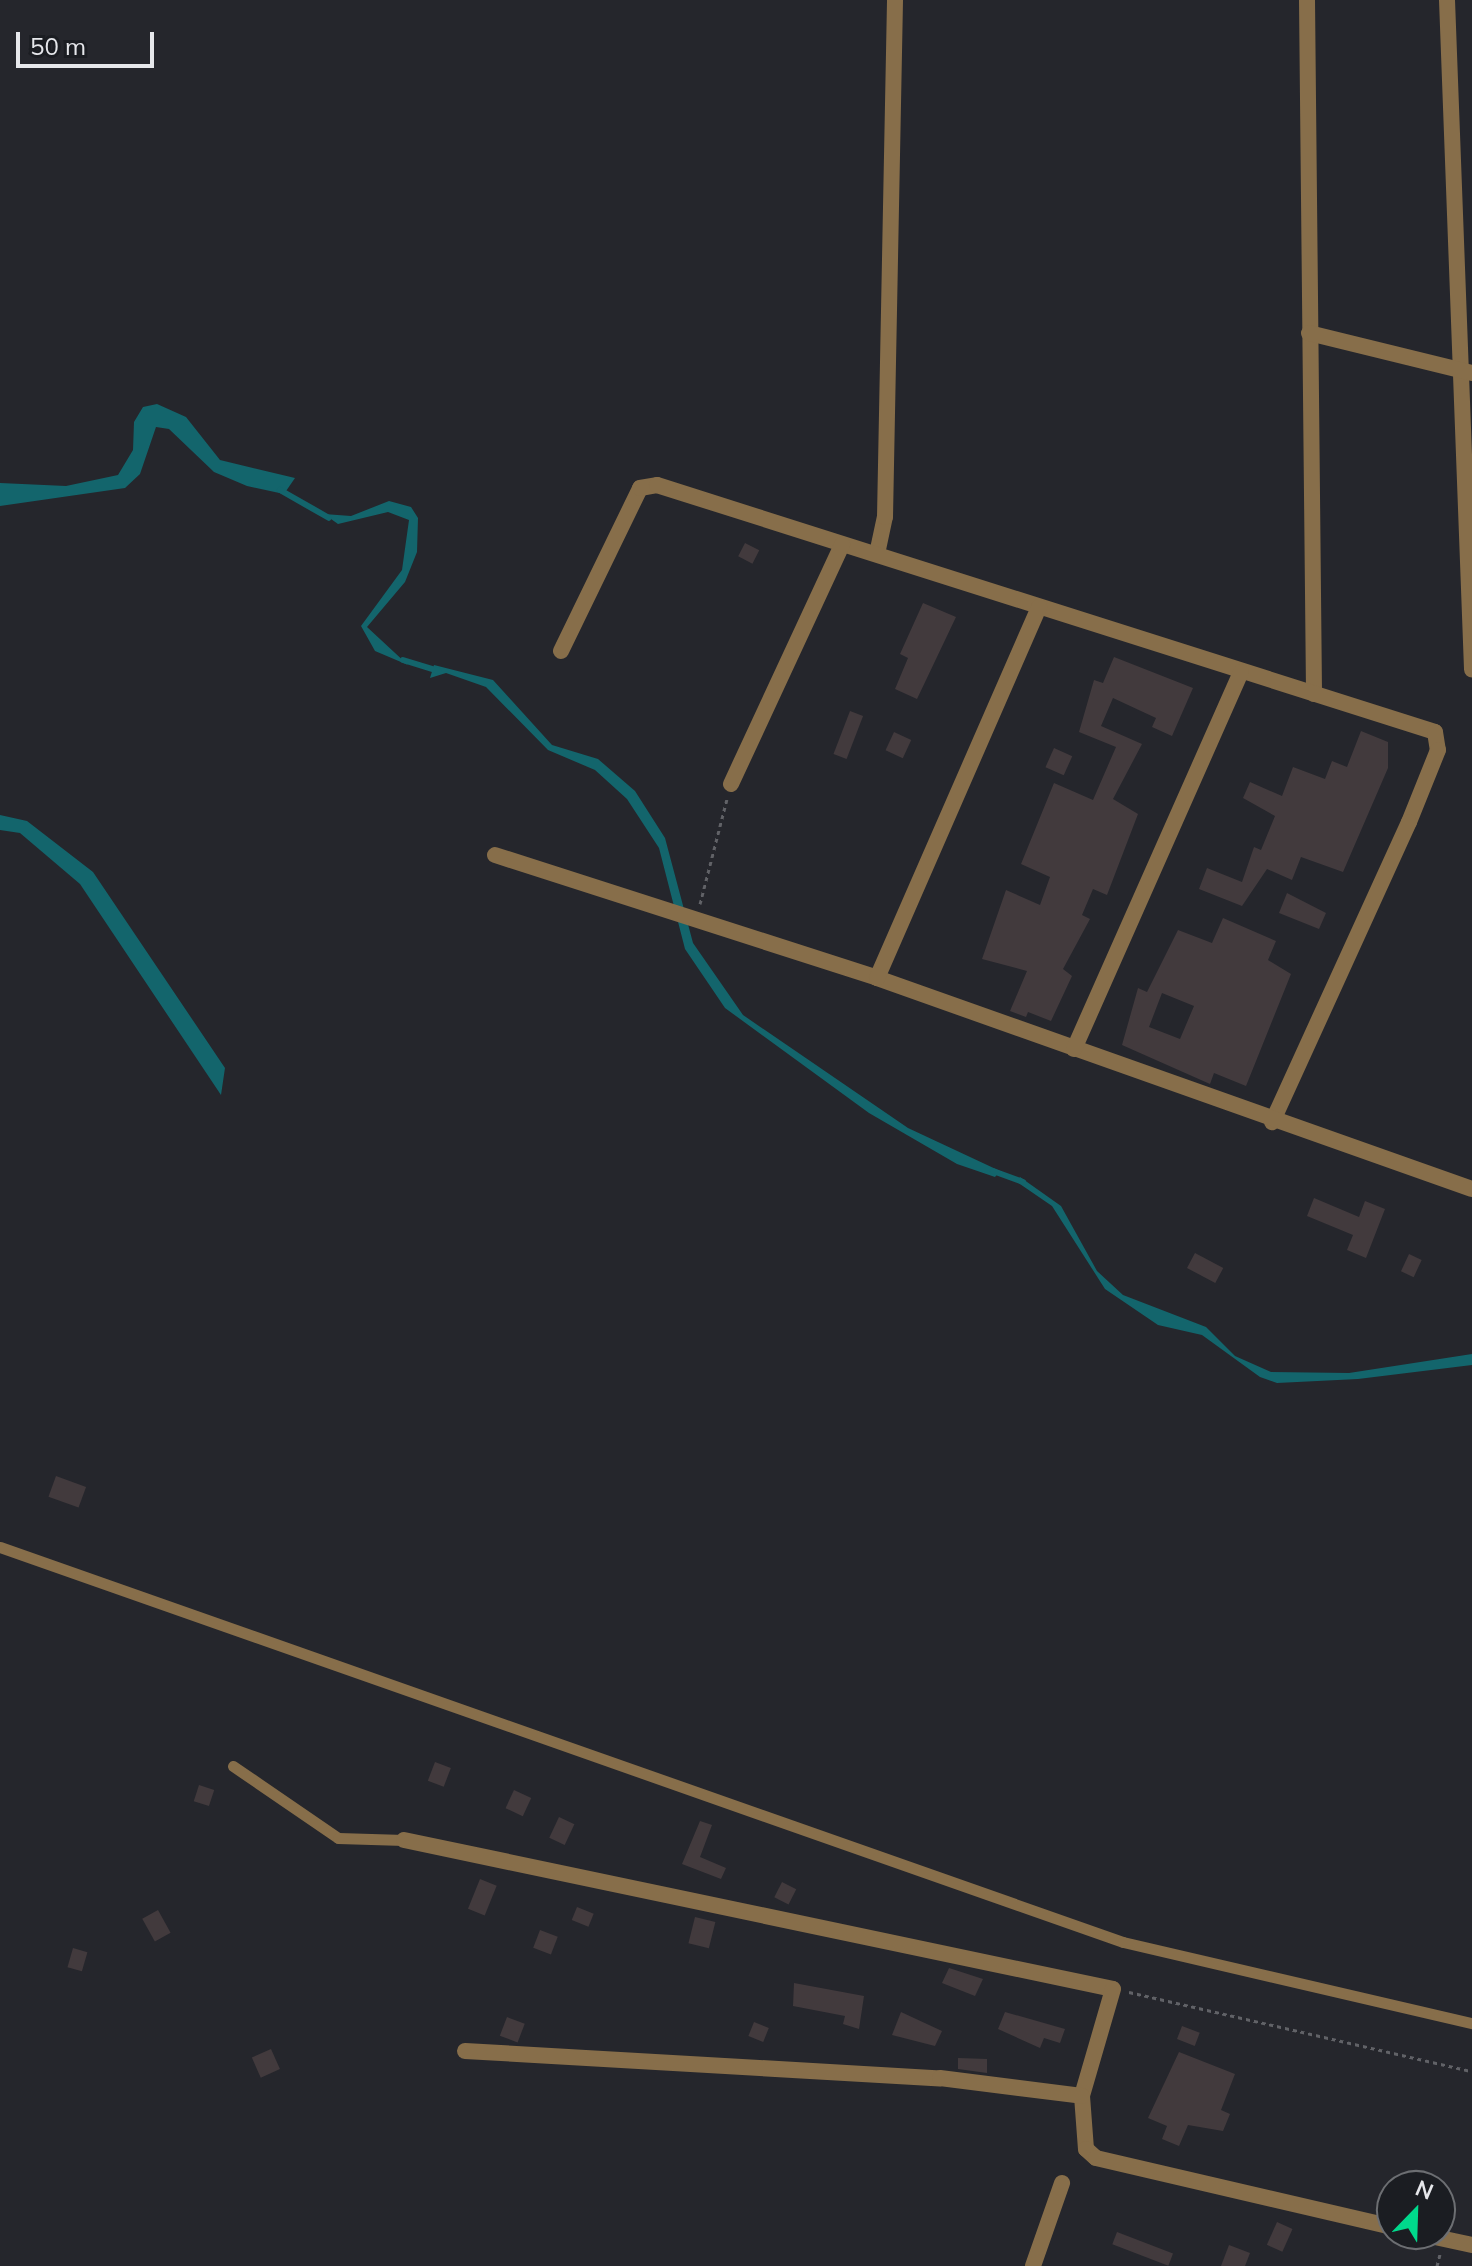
<!DOCTYPE html>
<html>
<head>
<meta charset="utf-8">
<style>
	body { margin:0 }
	#map { position:relative; width:1472px; height:2266px; overflow:hidden; background:#25262c; font-family:Mulish,sans-serif }
	div>[style] { position:absolute }
	[style*='--x'] { left:calc(var(--x)*1px); top:calc(var(--y)*1px); width:calc(var(--w)*1px); rotate:calc(var(--a)*1deg) }
	.water>* { inset:0; background:#13656c }
	.stream>* { height:6px; margin:-3px; padding:0 3px; transform-origin:3px; border-radius:3px; background:#13656c }
	.building>* { inset:0; background:#423a3d; transform-origin:0 0 }
	.path>* { height:3px; margin-top:-1.5px; transform-origin:0; background:repeating-linear-gradient(90deg,#616267 0 4px,transparent 0 8px) }
	.lane>* { height:11px; margin:-5.5px; padding:0 5.5px; transform-origin:5.5px; border-radius:5.5px; background:#876e4a }
	.street>* { height:16px; margin:-8px; padding:0 8px; transform-origin:8px; border-radius:8px; background:#876e4a }
	span { translate:-50% -50%; white-space:nowrap; text-align:center; line-height:1.15; -webkit-text-stroke:7px #1b1d22; paint-order:stroke }
	.north { position:absolute; left:1376px; top:2170px; width:80px; height:80px; box-sizing:border-box; background:#1b1d22; border:2px solid #6c6e72; border-radius:50%; rotate:23deg; font-size:22px; font-weight:700; line-height:32px; text-align:center; color:#e6e7eb }
	.north::after { content:''; display:block; margin:auto; width:28px; height:36px; background:#00d98c; clip-path:polygon(50% 0,100% 100%,50% 72%,0 100%) }
	.scale { position:absolute; left:16px; top:32px; width:138px; height:36px; box-sizing:border-box; border:4px solid #e6e7eb; border-top:0; padding-left:10px; font-size:24px; line-height:28px; white-space:nowrap; color:#e6e7eb; -webkit-text-stroke:6px #1b1d22; paint-order:stroke }
</style>
</head>
<body>
<div id="map">
	<div class="water">
		<div style="clip-path:polygon(157px 404px,186px 417px,220px 460px,295px 478px,284px 494px,247px 486px,214px 472px,169px 429px,156px 427px,140px 474px,125px 488px,0 506px,0 483px,66px 486px,118px 475px,133px 450px,134px 422px,143px 407px)"></div>
		<div style="clip-path:polygon(389px 501px,411px 507px,418px 518px,417px 552px,405px 582px,367px 627px,408px 665px,375px 651px,361px 626px,402px 570px,409px 520px,388px 512px,338px 524px,324px 514px,351px 516px)"></div>
		<div style="clip-path:polygon(434px 665px,493px 680px,552px 745px,598px 759px,635px 791px,665px 838px,693px 943px,743px 1015px,908px 1128px,1000px 1171px,995px 1177px,957px 1164px,869px 1113px,725px 1008px,685px 949px,659px 848px,627px 799px,595px 770px,548px 750px,486px 687px,446px 673px,430px 678px)"></div>
		<div style="clip-path:polygon(0 815px,27px 821px,93px 872px,225px 1068px,221px 1095px,80px 884px,20px 833px,0 830px)"></div>
		<div style="clip-path:polygon(1020px 1177px,1061px 1206px,1097px 1271px,1123px 1295px,1206px 1327px,1235px 1356px,1271px 1372px,1349px 1373px,1472px 1354px,1472px 1365px,1358px 1379px,1277px 1383px,1260px 1377px,1202px 1335px,1158px 1325px,1105px 1289px,1052px 1206px,1017px 1182px)"></div>
	</div>
	<div class="stream">
		<div style="--x:280;--y:490;--w:56;--a:29.7"></div>
		<div style="--x:403;--y:660;--w:37;--a:17"></div>
		<div style="--x:993;--y:1171;--w:32;--a:20"></div>
	</div>
	<div class="building">
		<div style="left:745px;top:543px;width:16px;height:15px;rotate:27deg"></div>
		<div style="clip-path:polygon(923px 603px,956px 617px,917px 699px,895px 689px,908px 658px,900px 654px)"></div>
		<div style="clip-path:polygon(1114px 657px,1193px 688px,1172px 736px,1152px 727px,1156px 718px,1113px 698px,1101px 726px,1142px 744px,1113px 799px,1138px 814px,1107px 895px,1093px 889px,1082px 915px,1090px 919px,1063px 969px,1072px 976px,1051px 1021px,1028px 1012px,1026px 1017px,1010px 1011px,1027px 971px,982px 959px,1006px 890px,1040px 905px,1050px 877px,1021px 864px,1054px 783px,1093px 800px,1116px 747px,1079px 732px,1094px 680px,1103px 683px)"></div>
		<div style="left:850px;top:711px;width:14px;height:46px;rotate:21deg"></div>
		<div style="clip-path:polygon(1361px 731px,1388px 742px,1388px 768px,1343px 872px,1301px 857px,1292px 880px,1267px 869px,1242px 906px,1199px 889px,1207px 868px,1242px 882px,1254px 847px,1261px 850px,1275px 816px,1243px 798px,1250px 782px,1282px 796px,1293px 767px,1325px 779px,1332px 761px,1347px 767px)"></div>
		<div style="left:894px;top:732px;width:19px;height:20px;rotate:25deg"></div>
		<div style="left:1054px;top:748px;width:20px;height:21px;rotate:24deg"></div>
		<div style="clip-path:polygon(1287px 893px,1326px 913px,1319px 929px,1279px 913px)"></div>
		<div style="clip-path:polygon(evenodd,1223px 918px,1276px 941px,1268px 960px,1291px 974px,1246px 1086px,1214px 1073px,1210px 1084px,1122px 1045px,1138px 988px,1147px 992px,1178px 930px,1212px 943px,1223px 918px,1162px 993px,1194px 1006px,1180px 1039px,1149px 1027px,1162px 993px)"></div>
		<div style="clip-path:polygon(1314px 1198px,1359px 1217px,1365px 1201px,1385px 1209px,1366px 1258px,1347px 1250px,1353px 1235px,1307px 1216px)"></div>
		<div style="left:1195px;top:1253px;width:32px;height:17px;rotate:28deg"></div>
		<div style="left:1409px;top:1254px;width:14px;height:19px;rotate:25deg"></div>
		<div style="left:56px;top:1476px;width:32px;height:22px;rotate:20deg"></div>
		<div style="left:435px;top:1762px;width:17px;height:20px;rotate:21deg"></div>
		<div style="left:199px;top:1785px;width:16px;height:17px;rotate:18deg"></div>
		<div style="left:514px;top:1790px;width:19px;height:20px;rotate:25deg"></div>
		<div style="left:559px;top:1817px;width:17px;height:23px;rotate:25deg"></div>
		<div style="clip-path:polygon(700px 1821px,712px 1825px,700px 1857px,726px 1868px,721px 1879px,682px 1864px)"></div>
		<div style="left:480px;top:1879px;width:18px;height:32px;rotate:22deg"></div>
		<div style="left:782px;top:1882px;width:16px;height:17px;rotate:27deg"></div>
		<div style="left:577px;top:1907px;width:18px;height:14px;rotate:22deg"></div>
		<div style="left:158px;top:1910px;width:26px;height:18px;rotate:61deg"></div>
		<div style="left:695px;top:1917px;width:21px;height:27px;rotate:14deg"></div>
		<div style="left:540px;top:1930px;width:19px;height:19px;rotate:21deg"></div>
		<div style="left:73px;top:1948px;width:15px;height:20px;rotate:16deg"></div>
		<div style="clip-path:polygon(949px 1968px,983px 1979px,975px 1996px,942px 1983px)"></div>
		<div style="clip-path:polygon(794px 1983px,864px 1996px,859px 2029px,843px 2024px,845px 2016px,793px 2006px)"></div>
		<div style="clip-path:polygon(901px 2012px,942px 2031px,935px 2046px,892px 2035px)"></div>
		<div style="clip-path:polygon(1005px 2012px,1065px 2029px,1060px 2043px,1044px 2038px,1040px 2048px,998px 2029px)"></div>
		<div style="left:507px;top:2017px;width:19px;height:20px;rotate:21deg"></div>
		<div style="left:754px;top:2022px;width:16px;height:15px;rotate:22deg"></div>
		<div style="left:1182px;top:2026px;width:19px;height:14px;rotate:21deg"></div>
		<div style="left:271px;top:2049px;width:22px;height:21px;rotate:66deg"></div>
		<div style="clip-path:polygon(1179px 2052px,1235px 2074px,1221px 2110px,1230px 2114px,1223px 2131px,1188px 2125px,1179px 2146px,1162px 2139px,1167px 2126px,1148px 2118px)"></div>
		<div style="clip-path:polygon(958px 2058px,987px 2059px,987px 2073px,958px 2069px)"></div>
		<div style="left:1277px;top:2222px;width:17px;height:25px;rotate:24deg"></div>
		<div style="left:1117px;top:2232px;width:60px;height:13px;rotate:21deg"></div>
		<div style="clip-path:polygon(1229px 2245px,1250px 2253px,1245px 2266px,1221px 2266px)"></div>
	</div>
	<div class="path">
		<div style="--x:700;--y:904;--w:108;--a:-75.6"></div>
		<div style="--x:1129;--y:1992;--w:352;--a:13"></div>
		<div style="--x:1437;--y:2266;--w:12;--a:-76"></div>
	</div>
	<div class="lane">
		<div style="--x:0;--y:1547;--w:1190;--a:19.38"></div>
		<div style="--x:1123;--y:1942;--w:358;--a:13.1"></div>
		<div style="--x:233;--y:1766;--w:127;--a:34.4"></div>
		<div style="--x:338;--y:1838;--w:66;--a:1.7"></div>
	</div>
	<div class="street">
		<div style="--x:1307;--y:0;--w:694;--a:89.42"></div>
		<div style="--x:1447;--y:0;--w:670;--a:87.86"></div>
		<div style="--x:1309;--y:333;--w:168;--a:13.8"></div>
		<div style="--x:877;--y:554;--w:38;--a:-78"></div>
		<div style="--x:885;--y:517;--w:517;--a:-88.89"></div>
		<div style="--x:561;--y:651;--w:181;--a:-64.1"></div>
		<div style="--x:640;--y:488;--w:17;--a:-10"></div>
		<div style="--x:657;--y:485;--w:816;--a:17.61"></div>
		<div style="--x:1435;--y:732;--w:18;--a:81"></div>
		<div style="--x:1438;--y:750;--w:78;--a:111.9"></div>
		<div style="--x:1409;--y:822;--w:330;--a:114.5"></div>
		<div style="--x:731;--y:784;--w:264;--a:-65.1"></div>
		<div style="--x:495;--y:855;--w:401;--a:17.8"></div>
		<div style="--x:877;--y:978;--w:631;--a:19.53"></div>
		<div style="--x:877;--y:978;--w:405;--a:-66.4"></div>
		<div style="--x:1074;--y:1049;--w:412;--a:-66.1"></div>
		<div style="--x:404;--y:1840;--w:724;--a:11.87"></div>
		<div style="--x:1113;--y:1989;--w:111;--a:106.2"></div>
		<div style="--x:1082;--y:2096;--w:53;--a:85.7"></div>
		<div style="--x:1086;--y:2149;--w:13;--a:42"></div>
		<div style="--x:1096;--y:2158;--w:304;--a:13.1"></div>
		<div style="--x:465;--y:2051;--w:476;--a:3.3"></div>
		<div style="--x:940;--y:2078;--w:143;--a:7.2"></div>
		<div style="--x:1421;--y:2234;--w:52;--a:12.2"></div>
		<div style="--x:1033;--y:2266;--w:88;--a:-70.7"></div>
	</div>
	<div class="north">N</div>
	<div class="scale">50 m</div>
</div>
</body>
</html>
